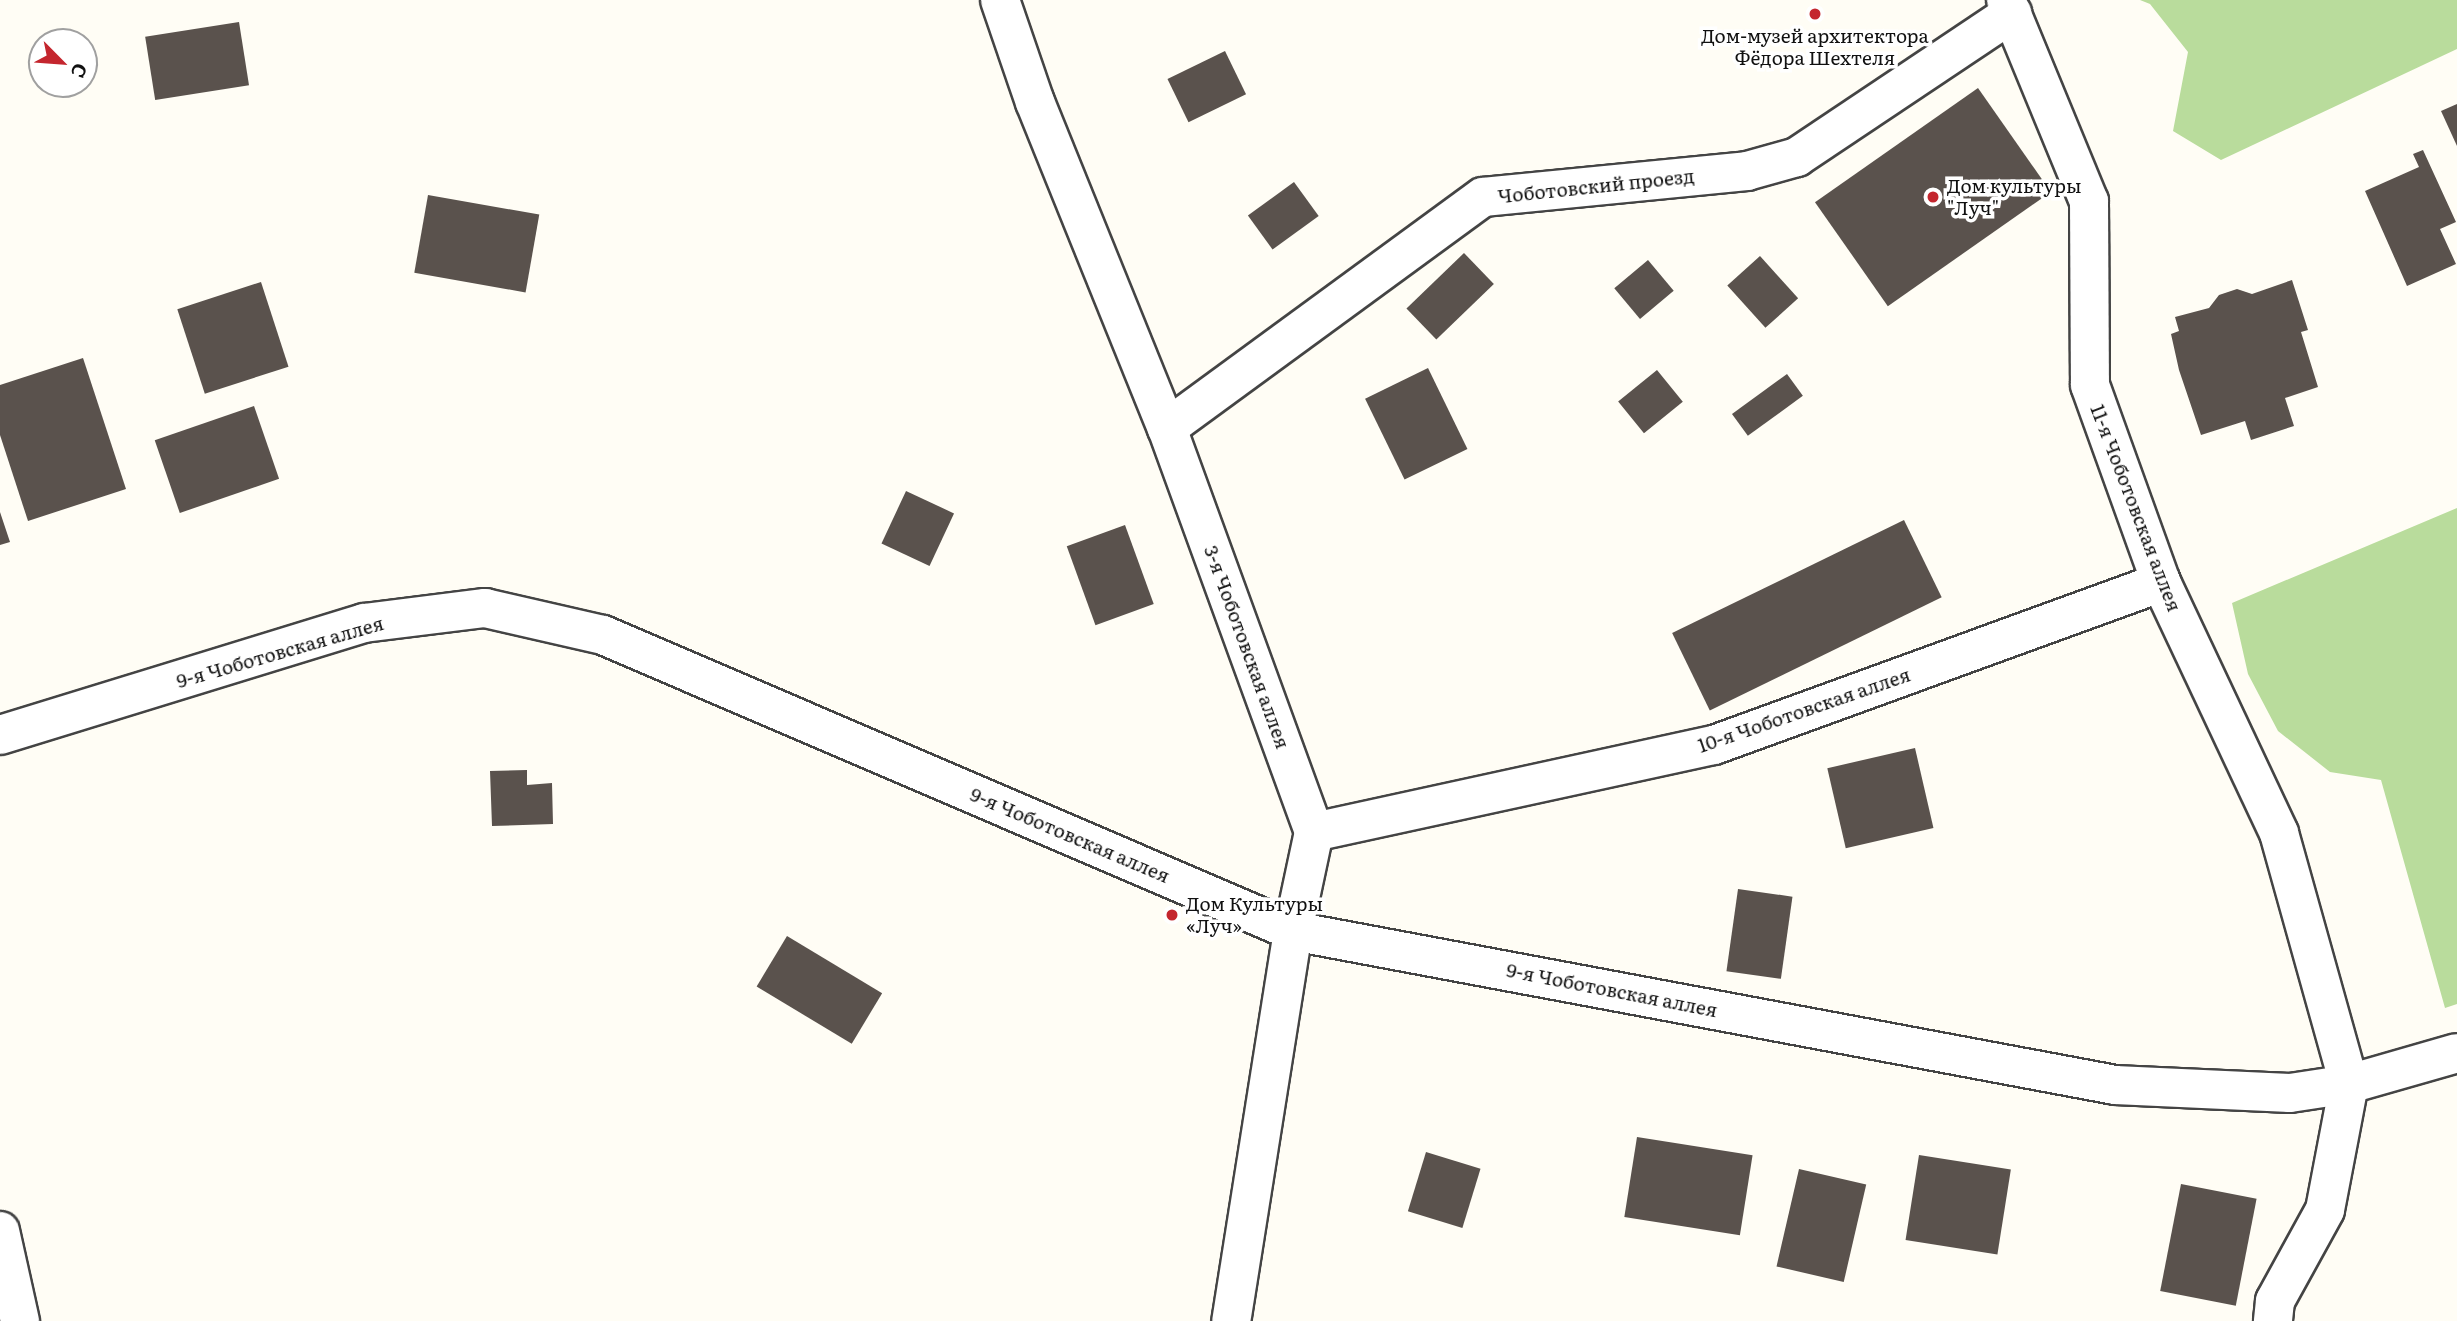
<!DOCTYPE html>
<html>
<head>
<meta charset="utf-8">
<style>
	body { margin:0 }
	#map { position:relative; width:2457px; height:1321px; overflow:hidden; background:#fffdf5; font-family:Literata,serif }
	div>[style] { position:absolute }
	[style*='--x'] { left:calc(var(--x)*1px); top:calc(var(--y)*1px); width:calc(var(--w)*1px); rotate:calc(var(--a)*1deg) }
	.forest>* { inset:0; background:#b9dc9c }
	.building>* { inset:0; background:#5a524d; transform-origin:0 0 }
	.roads { filter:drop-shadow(2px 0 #444) drop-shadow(-2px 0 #444) drop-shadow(0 2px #444) drop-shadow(0 -2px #444) }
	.minor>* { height:38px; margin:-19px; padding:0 19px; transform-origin:19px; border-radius:19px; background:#fff }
	.dots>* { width:19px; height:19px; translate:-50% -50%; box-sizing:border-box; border:4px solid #fff; border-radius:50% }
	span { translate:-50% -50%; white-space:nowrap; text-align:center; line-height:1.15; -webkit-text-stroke:7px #fff; paint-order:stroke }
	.poi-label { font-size:19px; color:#111 }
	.left { translate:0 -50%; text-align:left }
	.street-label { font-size:19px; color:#111 }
	.north { position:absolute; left:28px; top:28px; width:70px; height:70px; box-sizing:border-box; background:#fff; border:2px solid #a0a0a0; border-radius:50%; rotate:115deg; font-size:19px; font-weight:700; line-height:28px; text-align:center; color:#111 }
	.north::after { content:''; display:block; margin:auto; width:24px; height:32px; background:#c4262e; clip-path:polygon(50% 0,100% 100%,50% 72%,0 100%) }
</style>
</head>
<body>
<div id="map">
	<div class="forest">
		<div style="clip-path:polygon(2140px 0,2457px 0,2457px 49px,2221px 160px,2173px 131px,2188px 52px,2150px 4px)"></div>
		<div style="clip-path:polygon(2457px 508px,2457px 1004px,2445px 1008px,2381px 780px,2330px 772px,2278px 731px,2248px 674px,2232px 603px)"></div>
	</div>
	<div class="building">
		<div style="left:239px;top:22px;width:64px;height:95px;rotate:81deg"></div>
		<div style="left:1225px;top:51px;width:48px;height:64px;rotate:64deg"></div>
		<div style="left:1978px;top:88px;width:127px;height:199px;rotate:55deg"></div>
		<div style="clip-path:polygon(2457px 104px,2457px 146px,2441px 111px)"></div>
		<div style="clip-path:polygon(2423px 150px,2456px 222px,2440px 229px,2456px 264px,2407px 286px,2365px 191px,2419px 167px,2413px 154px)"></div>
		<div style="left:1294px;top:182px;width:42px;height:57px;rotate:54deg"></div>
		<div style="left:428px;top:195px;width:113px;height:79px;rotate:10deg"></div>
		<div style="left:1464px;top:253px;width:43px;height:80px;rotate:46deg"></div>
		<div style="left:1760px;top:256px;width:57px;height:44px;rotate:48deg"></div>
		<div style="left:1648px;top:260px;width:40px;height:44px;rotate:50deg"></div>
		<div style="clip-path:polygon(2292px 280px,2308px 330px,2301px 332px,2318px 387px,2285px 398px,2294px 426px,2251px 440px,2245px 421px,2201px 435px,2179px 370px,2171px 334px,2179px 331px,2175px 317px,2209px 308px,2219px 295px,2237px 289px,2252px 294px)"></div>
		<div style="left:261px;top:282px;width:89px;height:88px;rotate:72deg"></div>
		<div style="clip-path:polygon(83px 358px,126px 489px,28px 521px,0 435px,0 385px)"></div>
		<div style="left:1428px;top:368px;width:90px;height:70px;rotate:64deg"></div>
		<div style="left:1657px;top:370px;width:41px;height:50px;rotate:51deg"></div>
		<div style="left:1787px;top:374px;width:27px;height:68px;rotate:54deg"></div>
		<div style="left:254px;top:406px;width:77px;height:105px;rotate:71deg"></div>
		<div style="left:906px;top:491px;width:53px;height:58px;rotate:25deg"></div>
		<div style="clip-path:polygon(0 512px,10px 542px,0 545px)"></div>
		<div style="left:1904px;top:520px;width:86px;height:258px;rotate:64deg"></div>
		<div style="left:1125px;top:525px;width:84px;height:62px;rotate:70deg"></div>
		<div style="left:1915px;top:748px;width:82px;height:90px;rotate:77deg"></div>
		<div style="clip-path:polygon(527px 770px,527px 785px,552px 783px,553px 824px,492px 826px,490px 771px)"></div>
		<div style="left:1738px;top:889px;width:55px;height:83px;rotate:8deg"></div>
		<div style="left:787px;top:936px;width:111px;height:59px;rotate:31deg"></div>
		<div style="left:1637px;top:1137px;width:117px;height:81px;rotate:9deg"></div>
		<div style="left:1426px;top:1152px;width:57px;height:62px;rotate:17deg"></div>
		<div style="left:1919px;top:1155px;width:93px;height:86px;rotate:9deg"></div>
		<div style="left:1799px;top:1169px;width:69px;height:100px;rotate:13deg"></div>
		<div style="left:2181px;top:1184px;width:77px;height:109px;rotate:11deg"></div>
	</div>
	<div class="roads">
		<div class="minor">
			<div style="--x:1000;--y:0;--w:108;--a:71.1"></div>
			<div style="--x:1035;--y:102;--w:352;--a:68"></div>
			<div style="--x:1167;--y:428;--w:430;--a:70"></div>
			<div style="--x:1314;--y:832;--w:101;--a:102"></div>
			<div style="--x:1293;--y:931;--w:395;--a:99"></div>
			<div style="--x:2006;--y:0;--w:217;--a:67.6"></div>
			<div style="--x:2089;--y:201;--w:184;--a:89.7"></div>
			<div style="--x:2090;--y:385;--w:209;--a:70.2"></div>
			<div style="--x:2161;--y:582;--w:277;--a:64.8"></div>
			<div style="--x:2279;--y:833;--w:261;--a:74.4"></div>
			<div style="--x:2349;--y:1084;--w:128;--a:100.8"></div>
			<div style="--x:2325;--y:1210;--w:104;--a:118.8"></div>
			<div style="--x:2275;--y:1301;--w:20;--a:96"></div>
			<div style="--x:1167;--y:428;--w:391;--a:-36.2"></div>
			<div style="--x:1483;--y:197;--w:265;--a:-5.6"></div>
			<div style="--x:1747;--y:171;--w:52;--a:-15.6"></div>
			<div style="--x:1797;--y:157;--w:259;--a:-33.8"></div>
			<div style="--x:0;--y:735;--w:381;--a:-17.1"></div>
			<div style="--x:364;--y:623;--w:122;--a:-7.1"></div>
			<div style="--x:485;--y:608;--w:121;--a:12.9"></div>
			<div style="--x:603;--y:635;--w:751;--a:23.22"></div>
			<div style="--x:1293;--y:931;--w:836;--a:10.61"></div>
			<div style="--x:2115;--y:1085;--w:175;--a:2.6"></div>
			<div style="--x:2290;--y:1093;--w:60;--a:-8.7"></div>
			<div style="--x:2349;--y:1084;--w:112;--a:-16"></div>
			<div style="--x:1314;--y:832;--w:409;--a:-12.3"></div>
			<div style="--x:1714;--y:745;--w:476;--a:-20"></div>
			<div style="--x:0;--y:1231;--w:92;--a:77.5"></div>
		</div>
	</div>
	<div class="dots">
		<div style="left:1815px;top:14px;background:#c4262e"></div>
		<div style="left:1933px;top:197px;background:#c4262e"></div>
		<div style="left:1172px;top:915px;background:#c4262e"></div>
	</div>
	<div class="poi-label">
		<span style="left:1815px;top:47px">Дом-музей архитектора<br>Фёдора Шехтеля</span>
		<span class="left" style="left:1947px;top:197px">Дом культуры<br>"Луч"</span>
		<span class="left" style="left:1186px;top:915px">Дом Культуры<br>«Луч»</span>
	</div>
	<div class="street-label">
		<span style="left:1596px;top:186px;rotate:-6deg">Чоботовский проезд</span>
		<span style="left:2136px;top:508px;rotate:69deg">11-я Чоботовская аллея</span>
		<span style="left:1247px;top:647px;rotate:70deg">3-я Чоботовская аллея</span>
		<span style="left:280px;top:652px;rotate:-16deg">9-я Чоботовская аллея</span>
		<span style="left:1804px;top:710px;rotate:-19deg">10-я Чоботовская аллея</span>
		<span style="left:1070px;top:835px;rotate:23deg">9-я Чоботовская аллея</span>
		<span style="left:1612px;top:990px;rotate:11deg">9-я Чоботовская аллея</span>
	</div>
	<div class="north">С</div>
</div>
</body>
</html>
